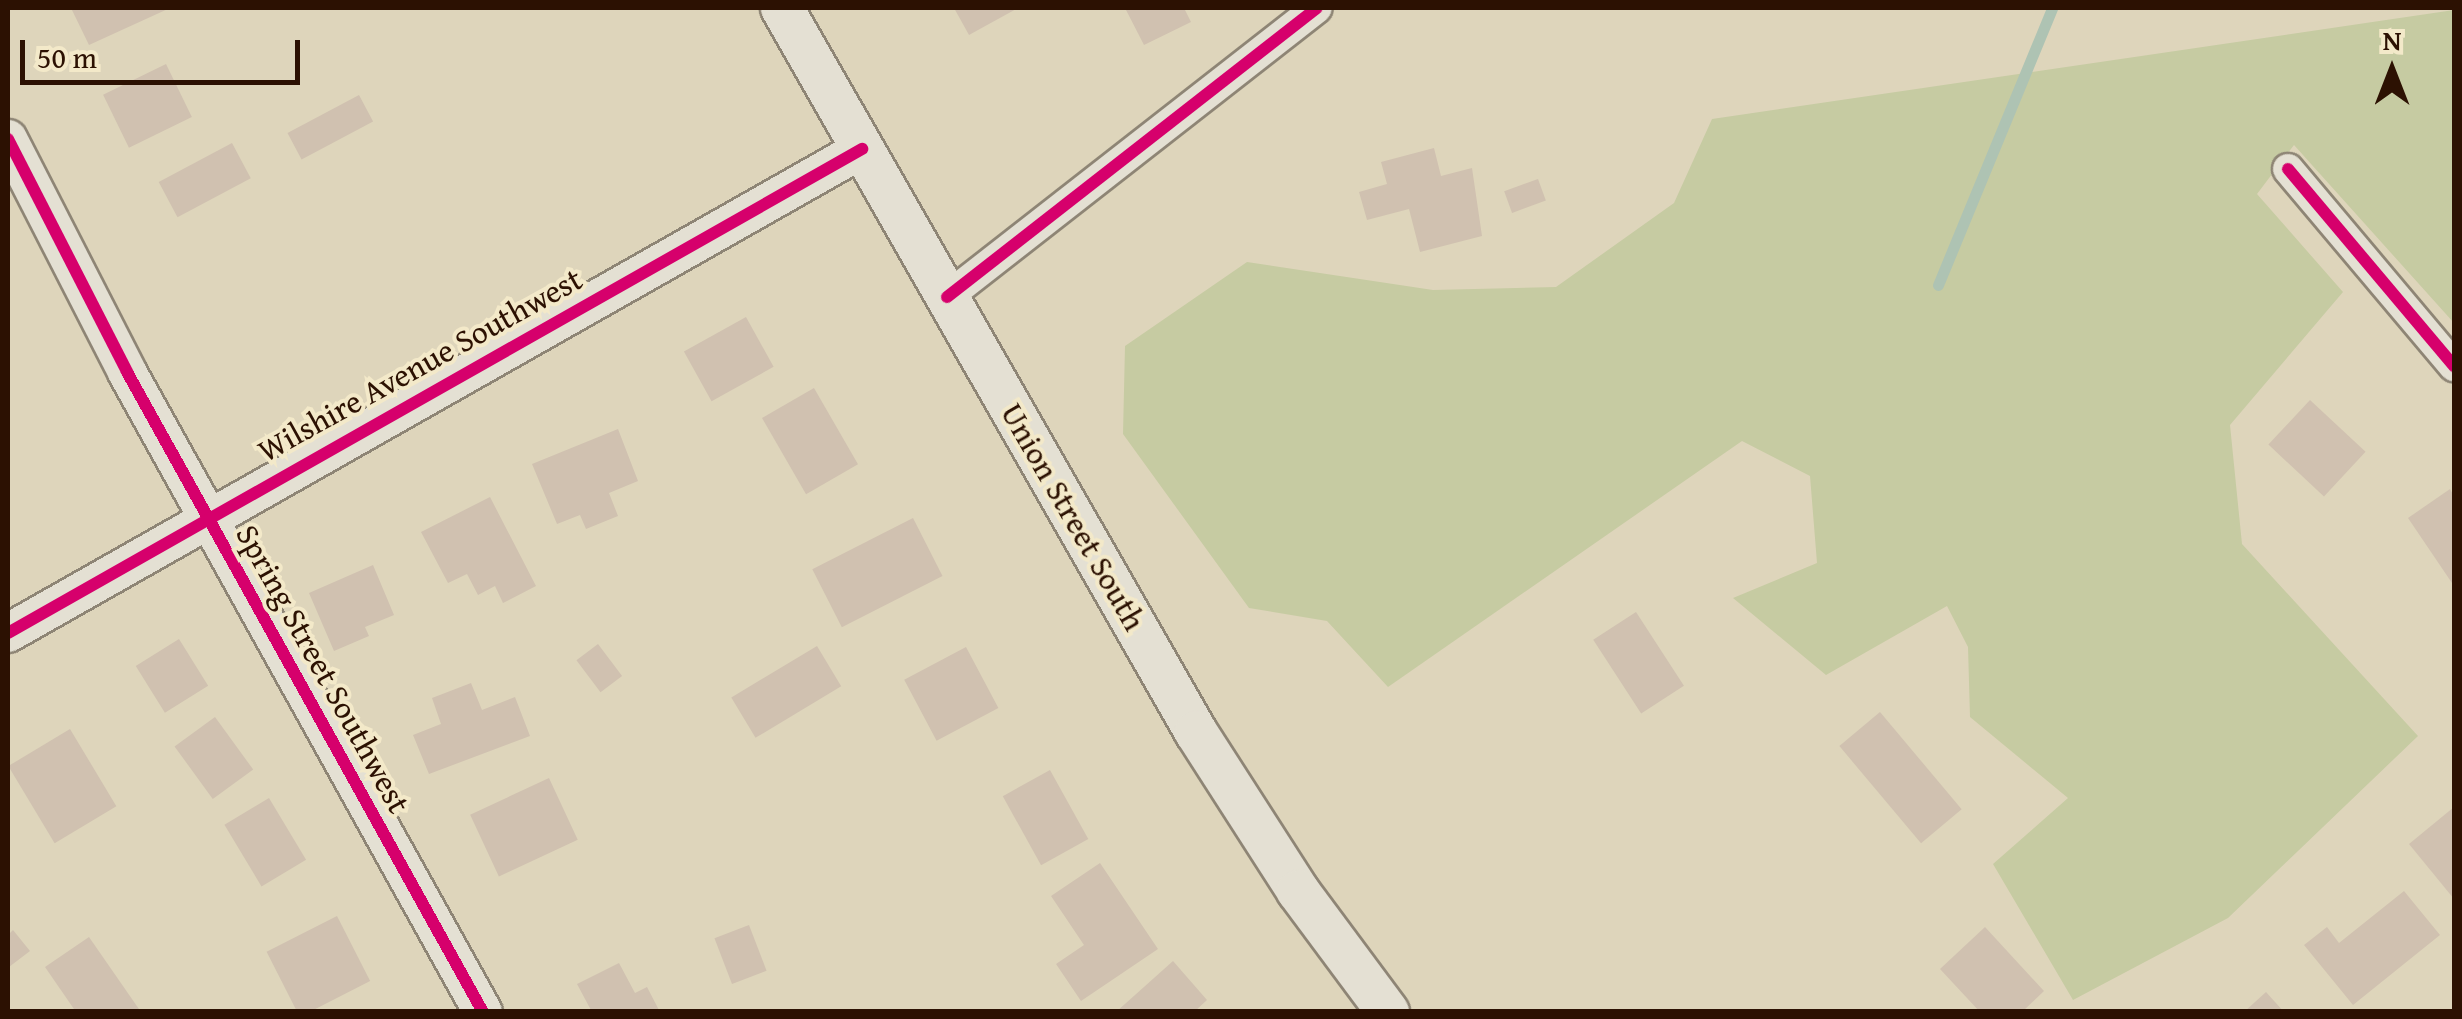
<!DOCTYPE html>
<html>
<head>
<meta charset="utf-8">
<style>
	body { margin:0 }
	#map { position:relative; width:2462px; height:1019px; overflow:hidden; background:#ded5bb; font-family:"Gentium Book Plus",serif }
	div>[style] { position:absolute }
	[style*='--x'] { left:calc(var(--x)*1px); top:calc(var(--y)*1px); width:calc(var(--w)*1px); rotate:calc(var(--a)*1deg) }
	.green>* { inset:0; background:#c6cba2 }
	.stream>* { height:11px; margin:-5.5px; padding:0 5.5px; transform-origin:5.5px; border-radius:5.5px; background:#aec3b3 }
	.building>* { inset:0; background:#d0c1b0; transform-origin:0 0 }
	.roads { filter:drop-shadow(2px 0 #8e8575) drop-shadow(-2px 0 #8e8575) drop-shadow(0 2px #8e8575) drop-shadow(0 -2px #8e8575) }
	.minor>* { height:30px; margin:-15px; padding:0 15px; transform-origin:15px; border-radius:15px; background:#e4e0d3 }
	.tertiary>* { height:38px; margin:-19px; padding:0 19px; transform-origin:19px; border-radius:19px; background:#e4e0d3 }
	.secondary>* { height:42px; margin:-21px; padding:0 21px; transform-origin:21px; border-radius:21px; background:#e4e0d3 }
	.cycleway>* { height:12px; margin:-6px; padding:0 6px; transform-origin:6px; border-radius:6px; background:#d6006c }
	span { translate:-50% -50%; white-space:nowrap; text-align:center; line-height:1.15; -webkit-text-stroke:8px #f3e9c9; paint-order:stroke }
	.street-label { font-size:32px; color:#2c1102 }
	.frame { position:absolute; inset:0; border:10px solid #2c1102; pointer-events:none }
	.north { position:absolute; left:2342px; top:20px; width:100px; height:100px; -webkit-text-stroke:8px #f3e9c9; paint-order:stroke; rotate:0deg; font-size:28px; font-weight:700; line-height:40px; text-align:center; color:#2c1102 }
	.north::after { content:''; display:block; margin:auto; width:35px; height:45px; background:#2c1102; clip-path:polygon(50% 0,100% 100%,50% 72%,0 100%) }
	.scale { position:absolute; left:20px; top:40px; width:280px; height:45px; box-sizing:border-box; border:5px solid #2c1102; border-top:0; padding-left:12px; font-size:30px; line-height:35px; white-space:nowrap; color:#2c1102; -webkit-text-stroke:8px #f3e9c9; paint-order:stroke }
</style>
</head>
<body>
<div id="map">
	<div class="green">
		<div style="clip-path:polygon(2454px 10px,2454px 323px,2294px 145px,2257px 194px,2343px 292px,2230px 425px,2242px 544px,2418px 736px,2228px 918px,2073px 1000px,1993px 864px,2068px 798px,1970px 717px,1968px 647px,1947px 606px,1826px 675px,1733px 598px,1817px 563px,1810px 476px,1742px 441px,1388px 687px,1327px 621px,1249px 608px,1123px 434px,1125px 346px,1247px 262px,1433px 290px,1556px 287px,1674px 203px,1712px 119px)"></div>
	</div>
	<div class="stream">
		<div style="--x:1938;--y:285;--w:300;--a:-67.6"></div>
	</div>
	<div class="building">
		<div style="clip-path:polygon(71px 8px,170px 8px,89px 45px)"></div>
		<div style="clip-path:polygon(954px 8px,1018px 8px,969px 35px)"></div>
		<div style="clip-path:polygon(1125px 8px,1184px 8px,1191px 22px,1144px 45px)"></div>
		<div style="left:166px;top:64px;width:59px;height:70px;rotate:64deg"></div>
		<div style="left:359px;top:95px;width:30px;height:81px;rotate:62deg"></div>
		<div style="left:232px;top:143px;width:40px;height:83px;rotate:62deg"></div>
		<div style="clip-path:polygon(1434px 148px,1441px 176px,1472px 168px,1482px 236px,1420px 252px,1409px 209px,1367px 220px,1359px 192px,1387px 184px,1381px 162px)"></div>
		<div style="left:1538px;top:179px;width:23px;height:36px;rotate:70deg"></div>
		<div style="left:746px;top:317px;width:57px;height:71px;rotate:61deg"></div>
		<div style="left:814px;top:388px;width:88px;height:60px;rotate:60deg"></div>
		<div style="left:2310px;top:400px;width:76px;height:61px;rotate:43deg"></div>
		<div style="clip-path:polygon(618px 429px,638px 481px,609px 493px,618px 516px,586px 529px,580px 515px,557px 524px,532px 464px)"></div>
		<div style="clip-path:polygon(2450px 489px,2454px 496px,2454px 586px,2408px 518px)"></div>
		<div style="clip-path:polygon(490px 497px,536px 586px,503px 603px,495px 586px,478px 595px,467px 574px,448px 583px,421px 532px)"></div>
		<div style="left:913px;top:518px;width:65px;height:113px;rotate:63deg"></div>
		<div style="clip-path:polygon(373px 565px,394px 615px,365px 627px,369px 636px,334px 651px,309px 593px)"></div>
		<div style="left:1636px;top:612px;width:88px;height:51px;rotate:57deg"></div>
		<div style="left:179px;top:639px;width:55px;height:51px;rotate:58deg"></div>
		<div style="left:598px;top:644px;width:40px;height:27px;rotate:53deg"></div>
		<div style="left:817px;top:646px;width:47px;height:100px;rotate:59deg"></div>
		<div style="left:966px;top:647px;width:69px;height:70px;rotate:62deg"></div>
		<div style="clip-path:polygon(471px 683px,482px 710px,515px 697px,530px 736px,429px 774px,413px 735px,441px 724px,432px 698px)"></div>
		<div style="left:1880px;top:712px;width:127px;height:53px;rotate:50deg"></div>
		<div style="left:215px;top:717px;width:65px;height:50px;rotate:54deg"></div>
		<div style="left:70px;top:729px;width:90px;height:72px;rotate:59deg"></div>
		<div style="left:1050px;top:770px;width:79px;height:54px;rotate:61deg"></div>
		<div style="left:549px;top:778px;width:68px;height:87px;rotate:65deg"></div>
		<div style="left:269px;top:798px;width:72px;height:52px;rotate:59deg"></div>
		<div style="clip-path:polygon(2454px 807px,2454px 899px,2409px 844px)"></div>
		<div style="clip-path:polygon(1100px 863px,1158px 949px,1081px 1001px,1056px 964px,1084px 945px,1051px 896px)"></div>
		<div style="clip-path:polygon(2404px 891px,2440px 935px,2353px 1005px,2304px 945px,2327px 927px,2339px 943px)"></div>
		<div style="left:337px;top:916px;width:73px;height:79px;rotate:63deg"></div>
		<div style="left:749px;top:925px;width:49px;height:37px;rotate:69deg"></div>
		<div style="clip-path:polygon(1985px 927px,2044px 991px,2022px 1012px,1980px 1012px,1940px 969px)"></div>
		<div style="clip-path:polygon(13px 930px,30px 951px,9px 967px,8px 935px)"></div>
		<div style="clip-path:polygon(89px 937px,141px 1012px,76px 1012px,45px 967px)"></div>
		<div style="clip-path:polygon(1173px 961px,1207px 1000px,1194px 1012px,1116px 1012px)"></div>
		<div style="clip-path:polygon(619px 963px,635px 993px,647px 987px,660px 1012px,592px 1012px,577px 984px)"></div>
		<div style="clip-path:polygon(2266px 992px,2284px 1012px,2244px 1012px)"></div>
	</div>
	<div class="roads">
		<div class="minor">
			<div style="--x:2288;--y:169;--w:258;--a:49.9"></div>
			<div style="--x:947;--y:297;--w:469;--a:-38"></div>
		</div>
		<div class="tertiary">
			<div style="--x:8;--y:139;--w:262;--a:62.9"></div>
			<div style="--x:127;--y:372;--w:732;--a:60.92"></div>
			<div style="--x:8;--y:633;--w:982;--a:-29.54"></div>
		</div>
		<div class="secondary">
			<div style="--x:782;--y:8;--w:834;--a:60.24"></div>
			<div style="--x:1196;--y:732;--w:189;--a:57.3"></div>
			<div style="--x:1298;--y:891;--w:151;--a:53.4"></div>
		</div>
	</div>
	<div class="cycleway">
		<div style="--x:8;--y:139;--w:262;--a:62.9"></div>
		<div style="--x:127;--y:372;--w:732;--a:60.92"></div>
		<div style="--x:2288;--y:169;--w:258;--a:49.9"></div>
		<div style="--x:947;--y:297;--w:469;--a:-38"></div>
		<div style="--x:8;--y:633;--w:982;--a:-29.54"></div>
	</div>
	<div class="street-label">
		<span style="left:420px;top:365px;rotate:-29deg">Wilshire Avenue Southwest</span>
		<span style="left:1073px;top:517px;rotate:60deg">Union Street South</span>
		<span style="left:323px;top:669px;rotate:61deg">Spring Street Southwest</span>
	</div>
	<div class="frame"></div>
	<div class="north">N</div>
	<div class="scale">50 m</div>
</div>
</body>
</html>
